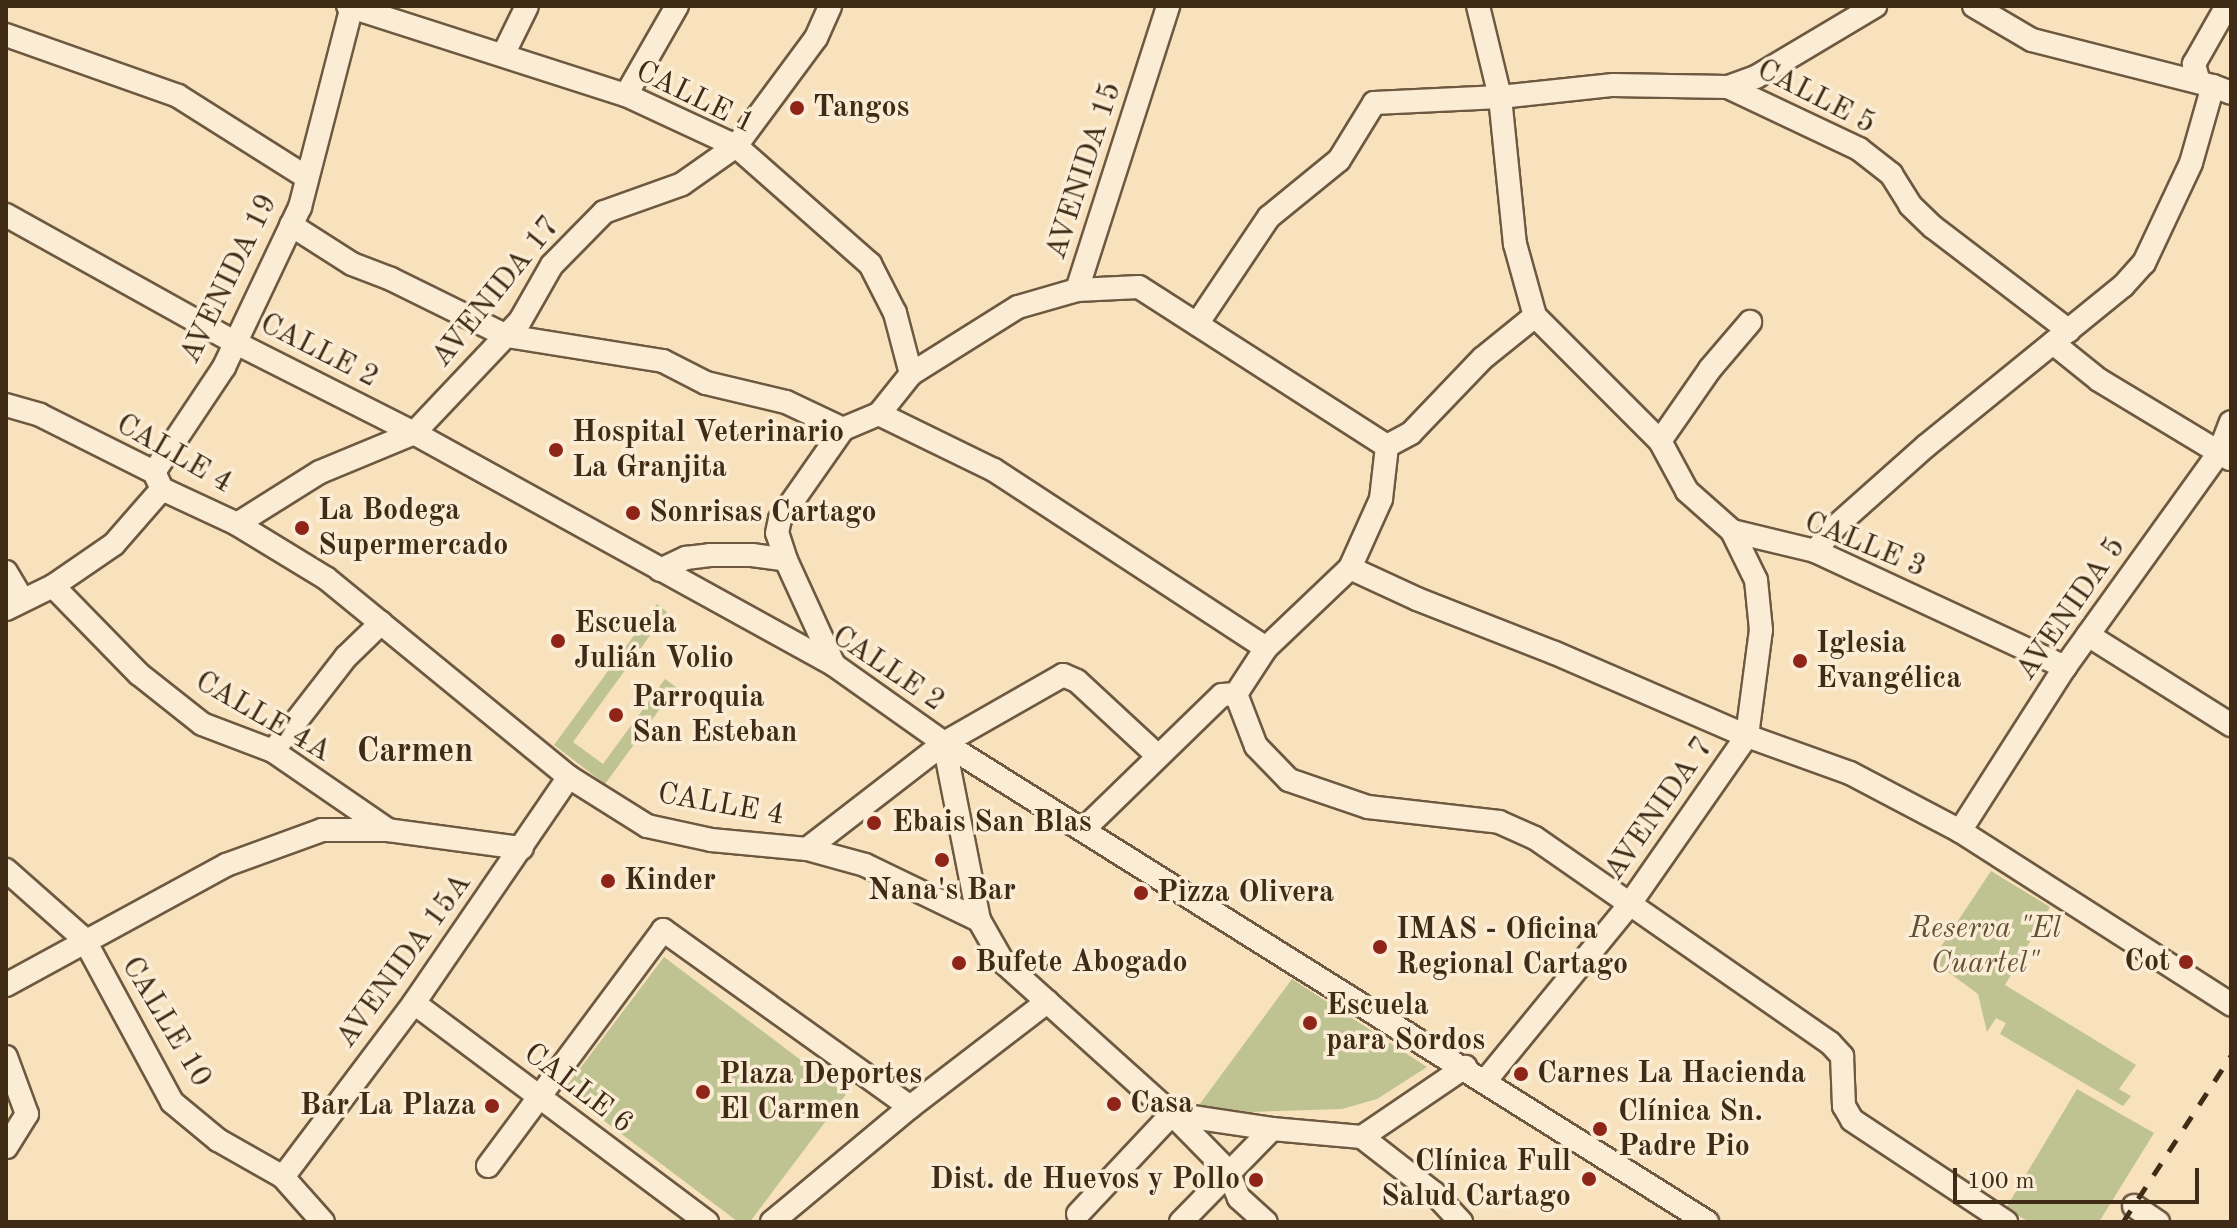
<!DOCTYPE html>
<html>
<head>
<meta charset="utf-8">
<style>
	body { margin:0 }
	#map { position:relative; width:2237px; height:1228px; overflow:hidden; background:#f8e2be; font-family:"Old Standard TT",serif }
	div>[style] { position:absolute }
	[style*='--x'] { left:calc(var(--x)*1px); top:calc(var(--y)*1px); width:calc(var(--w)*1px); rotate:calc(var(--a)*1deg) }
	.green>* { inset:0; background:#bec391; transform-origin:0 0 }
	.roads { filter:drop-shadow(2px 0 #6e5940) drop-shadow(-2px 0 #6e5940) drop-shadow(0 2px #6e5940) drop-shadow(0 -2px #6e5940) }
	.minor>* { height:22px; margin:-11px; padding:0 11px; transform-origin:11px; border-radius:11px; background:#faecd5 }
	.rail>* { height:5px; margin-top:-2.5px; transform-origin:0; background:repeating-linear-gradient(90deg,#402b16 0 14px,transparent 0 28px) }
	.dots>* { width:22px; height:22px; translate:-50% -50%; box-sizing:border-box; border:4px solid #faecd5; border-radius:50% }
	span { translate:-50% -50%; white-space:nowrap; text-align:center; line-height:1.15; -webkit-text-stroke:7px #faecd5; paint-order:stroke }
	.street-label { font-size:30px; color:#402b16 }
	.poi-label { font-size:30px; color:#402b16; font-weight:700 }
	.left { translate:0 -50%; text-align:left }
	.right { translate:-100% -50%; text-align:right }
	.park-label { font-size:30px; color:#605135; font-style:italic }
	.quarter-label { font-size:34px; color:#402b16; font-weight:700 }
	.frame { position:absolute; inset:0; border:8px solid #402b16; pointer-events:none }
	.scale { position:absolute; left:1953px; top:1168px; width:246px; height:36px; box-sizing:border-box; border:4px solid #402b16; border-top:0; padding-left:10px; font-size:24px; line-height:28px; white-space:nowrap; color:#402b16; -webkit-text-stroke:6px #faecd5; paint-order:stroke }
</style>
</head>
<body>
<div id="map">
	<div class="green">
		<div style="clip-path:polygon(657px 604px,667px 612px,573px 742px,603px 764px,665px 679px,676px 687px,605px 784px,554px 745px)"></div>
		<div style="clip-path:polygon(1991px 871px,2050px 907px,2005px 985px,2136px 1065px,2119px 1089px,2131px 1096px,2123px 1106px,2000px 1034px,2006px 1023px,1996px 1018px,1987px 1032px,1978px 994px,1932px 960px)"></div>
		<div style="left:664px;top:957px;width:228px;height:167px;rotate:37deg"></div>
		<div style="clip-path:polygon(1292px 979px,1427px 1067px,1377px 1099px,1342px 1109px,1251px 1112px,1199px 1105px)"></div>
		<div style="clip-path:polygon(2077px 1089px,2154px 1133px,2099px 1222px,2029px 1222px,2006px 1208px)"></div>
	</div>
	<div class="roads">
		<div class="minor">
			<div style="--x:348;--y:6;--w:292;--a:17.8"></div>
			<div style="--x:626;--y:95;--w:121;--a:24.9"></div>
			<div style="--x:736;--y:146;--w:179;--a:41.4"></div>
			<div style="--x:870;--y:264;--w:55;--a:63"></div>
			<div style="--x:895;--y:313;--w:63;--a:75.3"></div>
			<div style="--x:1478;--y:6;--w:94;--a:76.4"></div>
			<div style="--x:1500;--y:97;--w:148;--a:84.2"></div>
			<div style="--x:1515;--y:244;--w:75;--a:74.5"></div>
			<div style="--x:1535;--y:316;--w:177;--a:45"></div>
			<div style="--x:1660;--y:441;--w:57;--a:61.6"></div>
			<div style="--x:1687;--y:491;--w:60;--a:41.6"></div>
			<div style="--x:1732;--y:531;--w:85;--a:13.5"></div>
			<div style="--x:1815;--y:551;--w:276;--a:24.9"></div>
			<div style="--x:1974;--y:6;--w:67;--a:30.4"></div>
			<div style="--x:2032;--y:40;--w:187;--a:14.3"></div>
			<div style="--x:2213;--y:86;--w:19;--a:21"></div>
			<div style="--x:6;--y:35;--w:182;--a:19.5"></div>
			<div style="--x:178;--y:96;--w:151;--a:32.3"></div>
			<div style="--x:504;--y:53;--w:52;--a:-63.9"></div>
			<div style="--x:2199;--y:82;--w:19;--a:-106"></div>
			<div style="--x:2194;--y:64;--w:67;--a:-60.4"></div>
			<div style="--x:1728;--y:87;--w:30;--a:-20"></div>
			<div style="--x:1756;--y:77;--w:139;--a:-30.8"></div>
			<div style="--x:626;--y:95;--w:103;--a:-60.2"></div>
			<div style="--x:6;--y:215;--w:261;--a:29.1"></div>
			<div style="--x:234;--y:342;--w:202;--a:26.8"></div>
			<div style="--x:414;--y:433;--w:480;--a:28.9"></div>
			<div style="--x:834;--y:665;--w:135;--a:35.3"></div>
			<div style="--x:944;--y:743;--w:901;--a:32.12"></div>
			<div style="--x:291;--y:225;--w:72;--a:32.6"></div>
			<div style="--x:352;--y:264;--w:42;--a:21"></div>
			<div style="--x:391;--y:279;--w:129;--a:26.2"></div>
			<div style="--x:507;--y:336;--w:158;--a:9.1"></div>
			<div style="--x:663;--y:361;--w:48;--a:27.1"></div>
			<div style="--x:706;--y:383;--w:82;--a:13.4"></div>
			<div style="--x:786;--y:402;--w:63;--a:25.3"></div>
			<div style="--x:1077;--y:290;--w:62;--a:-2.8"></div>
			<div style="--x:1139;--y:287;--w:295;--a:32.7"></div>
			<div style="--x:1197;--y:324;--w:129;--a:-56.1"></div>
			<div style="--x:1269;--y:217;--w:90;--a:-39.2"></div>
			<div style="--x:1339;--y:160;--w:67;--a:-58.4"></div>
			<div style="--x:1374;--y:103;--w:126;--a:-2.7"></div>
			<div style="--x:1500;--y:97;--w:114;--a:-6.1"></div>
			<div style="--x:1613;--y:85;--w:115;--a:1"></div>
			<div style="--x:1728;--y:87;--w:145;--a:25.3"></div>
			<div style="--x:1859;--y:149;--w:41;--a:38"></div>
			<div style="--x:1891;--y:174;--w:36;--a:58"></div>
			<div style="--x:1910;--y:205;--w:32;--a:44"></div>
			<div style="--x:1933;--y:227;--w:171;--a:37.4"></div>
			<div style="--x:2053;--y:343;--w:59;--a:38.8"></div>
			<div style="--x:2099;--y:380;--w:153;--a:31.1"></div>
			<div style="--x:6;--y:405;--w:35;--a:16"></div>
			<div style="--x:40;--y:415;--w:127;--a:26.6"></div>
			<div style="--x:154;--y:472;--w:19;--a:65"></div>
			<div style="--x:162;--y:489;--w:83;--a:25"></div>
			<div style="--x:237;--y:524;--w:105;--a:31.4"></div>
			<div style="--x:327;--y:579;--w:313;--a:39.3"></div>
			<div style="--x:569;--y:777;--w:92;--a:32.1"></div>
			<div style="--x:647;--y:826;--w:66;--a:12.3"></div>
			<div style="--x:711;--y:840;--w:96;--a:5.4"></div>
			<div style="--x:807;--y:849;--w:60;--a:15.4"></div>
			<div style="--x:865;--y:865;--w:127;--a:25.8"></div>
			<div style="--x:979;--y:920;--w:48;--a:60.3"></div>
			<div style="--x:1003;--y:962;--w:227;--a:42"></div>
			<div style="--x:1172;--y:1114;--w:80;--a:45.5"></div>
			<div style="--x:1228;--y:1171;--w:29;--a:68"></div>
			<div style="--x:1239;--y:1198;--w:36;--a:42"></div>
			<div style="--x:879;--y:414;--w:128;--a:26"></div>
			<div style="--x:994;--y:470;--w:325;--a:33.2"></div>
			<div style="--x:1660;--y:441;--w:88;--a:-55.2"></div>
			<div style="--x:1710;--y:369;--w:62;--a:-49.6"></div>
			<div style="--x:154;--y:472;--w:126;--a:-56.3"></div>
			<div style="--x:224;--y:367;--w:177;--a:-64.6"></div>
			<div style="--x:300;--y:207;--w:208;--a:-75.5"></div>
			<div style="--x:237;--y:524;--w:98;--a:-32.1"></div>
			<div style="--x:320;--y:472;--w:102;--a:-22.5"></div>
			<div style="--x:414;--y:433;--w:154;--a:-46.6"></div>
			<div style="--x:520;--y:321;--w:64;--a:-60.3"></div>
			<div style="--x:552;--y:265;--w:74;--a:-45.5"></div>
			<div style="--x:604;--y:212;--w:83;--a:-19.7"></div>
			<div style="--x:682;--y:184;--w:66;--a:-35.1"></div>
			<div style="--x:736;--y:146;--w:134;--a:-53.5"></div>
			<div style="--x:816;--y:38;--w:35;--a:-66"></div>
			<div style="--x:1815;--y:551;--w:31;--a:-50"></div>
			<div style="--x:1835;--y:527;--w:122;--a:-41.7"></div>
			<div style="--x:1926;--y:446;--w:254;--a:-39.1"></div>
			<div style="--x:2123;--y:286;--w:31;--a:-48"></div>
			<div style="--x:2144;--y:263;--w:110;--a:-64.8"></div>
			<div style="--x:2191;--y:163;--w:80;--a:-74.1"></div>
			<div style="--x:1350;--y:568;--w:74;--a:24.8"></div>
			<div style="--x:1417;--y:599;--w:148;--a:21.4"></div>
			<div style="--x:1555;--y:653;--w:209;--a:23.4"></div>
			<div style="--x:1747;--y:736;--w:109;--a:19.8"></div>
			<div style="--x:1850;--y:773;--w:124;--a:27.8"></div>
			<div style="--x:1960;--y:831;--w:322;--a:32.6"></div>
			<div style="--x:660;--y:570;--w:29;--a:-25"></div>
			<div style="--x:686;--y:558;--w:24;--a:-7"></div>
			<div style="--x:710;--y:555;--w:42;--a:0"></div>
			<div style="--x:752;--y:555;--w:34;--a:8"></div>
			<div style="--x:6;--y:572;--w:31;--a:59"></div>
			<div style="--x:53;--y:586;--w:123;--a:45.7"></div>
			<div style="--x:139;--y:674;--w:80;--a:38.4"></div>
			<div style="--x:202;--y:724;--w:76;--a:20.8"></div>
			<div style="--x:273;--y:751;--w:140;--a:34.5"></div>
			<div style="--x:388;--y:830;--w:135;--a:7.7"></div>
			<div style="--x:6;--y:609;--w:52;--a:-26.1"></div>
			<div style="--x:53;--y:586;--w:74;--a:-34.5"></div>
			<div style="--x:114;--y:544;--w:73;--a:-48.9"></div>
			<div style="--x:2088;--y:635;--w:169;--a:32.2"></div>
			<div style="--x:834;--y:665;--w:115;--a:-114.6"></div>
			<div style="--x:786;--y:560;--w:28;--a:-108"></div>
			<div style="--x:777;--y:533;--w:14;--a:-78"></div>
			<div style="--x:780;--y:519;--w:110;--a:-55"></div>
			<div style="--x:843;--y:429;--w:39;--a:-23"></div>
			<div style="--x:879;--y:414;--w:51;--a:-51.3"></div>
			<div style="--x:911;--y:374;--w:126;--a:-32.1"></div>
			<div style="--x:1018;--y:307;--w:61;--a:-16.1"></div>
			<div style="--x:1077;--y:290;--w:298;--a:-72.2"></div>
			<div style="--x:1236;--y:694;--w:56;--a:69"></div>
			<div style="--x:1256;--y:746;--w:47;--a:45.9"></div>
			<div style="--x:1289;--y:780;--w:83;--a:18.9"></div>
			<div style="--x:1368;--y:807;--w:132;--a:6.5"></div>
			<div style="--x:1499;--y:822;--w:39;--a:24"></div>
			<div style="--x:1535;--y:838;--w:359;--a:34.8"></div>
			<div style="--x:1830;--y:1043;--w:18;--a:47"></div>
			<div style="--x:1842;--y:1056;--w:50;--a:87.7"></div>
			<div style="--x:1844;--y:1106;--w:16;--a:60"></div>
			<div style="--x:1852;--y:1120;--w:185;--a:33.5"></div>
			<div style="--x:944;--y:743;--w:180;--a:78.8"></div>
			<div style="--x:273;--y:751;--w:119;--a:-52.2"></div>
			<div style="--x:346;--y:657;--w:49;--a:-44.2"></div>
			<div style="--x:1084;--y:829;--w:192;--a:-44.2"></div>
			<div style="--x:1222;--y:695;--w:14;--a:-4"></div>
			<div style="--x:1236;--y:694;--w:55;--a:-56.9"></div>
			<div style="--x:1266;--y:648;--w:116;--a:-43.6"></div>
			<div style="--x:1350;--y:568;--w:76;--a:-65.8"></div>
			<div style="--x:1381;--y:499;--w:53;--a:-83.5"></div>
			<div style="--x:1387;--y:446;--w:27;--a:-28"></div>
			<div style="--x:1411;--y:433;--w:104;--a:-46.2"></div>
			<div style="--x:1483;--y:358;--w:67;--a:-38.9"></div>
			<div style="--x:1960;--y:831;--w:195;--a:-57.4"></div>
			<div style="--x:2065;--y:667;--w:264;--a:-54.3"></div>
			<div style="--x:2219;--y:453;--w:33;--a:-69"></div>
			<div style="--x:807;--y:849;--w:173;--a:-37.7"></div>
			<div style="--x:944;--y:743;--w:137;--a:-29.7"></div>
			<div style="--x:1063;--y:675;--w:15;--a:23"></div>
			<div style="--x:1077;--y:681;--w:110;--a:42.8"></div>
			<div style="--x:6;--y:870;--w:104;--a:41.5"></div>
			<div style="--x:84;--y:939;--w:185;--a:61.6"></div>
			<div style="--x:172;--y:1102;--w:60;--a:39.6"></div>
			<div style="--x:218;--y:1140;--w:75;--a:29.6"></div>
			<div style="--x:283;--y:1177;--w:60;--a:48.4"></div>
			<div style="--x:6;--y:985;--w:251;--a:-28.6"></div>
			<div style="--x:226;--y:865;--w:102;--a:-20"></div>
			<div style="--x:322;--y:830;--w:66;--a:0"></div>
			<div style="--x:414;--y:1003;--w:366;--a:36.8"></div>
			<div style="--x:6;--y:1057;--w:61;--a:69.8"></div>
			<div style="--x:27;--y:1114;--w:39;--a:122"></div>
			<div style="--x:1486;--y:1080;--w:226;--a:-50.7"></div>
			<div style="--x:1629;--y:905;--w:206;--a:-55.1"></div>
			<div style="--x:1747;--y:736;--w:107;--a:-82.5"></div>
			<div style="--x:1761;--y:630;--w:50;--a:-95.7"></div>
			<div style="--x:1756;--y:580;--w:55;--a:-116.1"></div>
			<div style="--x:1362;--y:1137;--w:125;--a:-34.2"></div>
			<div style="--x:488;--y:1166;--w:294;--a:-53.4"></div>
			<div style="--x:663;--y:930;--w:304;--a:35.6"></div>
			<div style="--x:283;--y:1177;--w:218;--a:-53"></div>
			<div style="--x:414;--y:1003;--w:274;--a:-55.6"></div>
			<div style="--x:2134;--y:1206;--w:29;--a:34"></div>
			<div style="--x:1078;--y:1214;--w:137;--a:-46.8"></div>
			<div style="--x:1172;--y:1114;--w:101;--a:8.5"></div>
			<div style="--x:1272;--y:1129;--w:90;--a:5.1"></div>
			<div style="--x:1362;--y:1137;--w:91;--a:37.9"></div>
			<div style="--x:1434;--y:1193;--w:40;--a:47"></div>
			<div style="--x:772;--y:1222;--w:180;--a:-39.8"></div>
			<div style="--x:910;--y:1107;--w:173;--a:-37.5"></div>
			<div style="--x:1181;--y:1222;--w:130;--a:-45.6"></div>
		</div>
	</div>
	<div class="rail">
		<div style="--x:2123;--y:1222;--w:198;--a:-57"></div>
	</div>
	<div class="dots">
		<div style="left:797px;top:108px;background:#8f2418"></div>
		<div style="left:556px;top:450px;background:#8f2418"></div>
		<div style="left:633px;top:513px;background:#8f2418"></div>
		<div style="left:302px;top:528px;background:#8f2418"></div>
		<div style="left:558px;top:641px;background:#8f2418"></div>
		<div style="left:1800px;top:661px;background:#8f2418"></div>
		<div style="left:616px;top:715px;background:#8f2418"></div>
		<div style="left:874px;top:823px;background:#8f2418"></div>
		<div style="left:942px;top:860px;background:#8f2418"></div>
		<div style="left:608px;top:881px;background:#8f2418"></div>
		<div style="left:1141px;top:893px;background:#8f2418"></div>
		<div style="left:1380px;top:947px;background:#8f2418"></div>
		<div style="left:2186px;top:962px;background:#8f2418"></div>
		<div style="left:959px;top:963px;background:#8f2418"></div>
		<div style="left:1310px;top:1023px;background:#8f2418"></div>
		<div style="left:1521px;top:1074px;background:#8f2418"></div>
		<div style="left:703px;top:1092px;background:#8f2418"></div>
		<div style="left:1114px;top:1104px;background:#8f2418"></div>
		<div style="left:492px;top:1106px;background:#8f2418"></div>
		<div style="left:1600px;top:1129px;background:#8f2418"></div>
		<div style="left:1589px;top:1179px;background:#8f2418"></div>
		<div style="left:1256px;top:1180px;background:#8f2418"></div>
	</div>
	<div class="street-label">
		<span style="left:1816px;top:97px;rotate:27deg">CALLE 5</span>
		<span style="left:695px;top:98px;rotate:26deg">CALLE 1</span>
		<span style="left:1084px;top:171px;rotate:-72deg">AVENIDA 15</span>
		<span style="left:229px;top:279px;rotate:-64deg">AVENIDA 19</span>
		<span style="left:496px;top:292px;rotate:-51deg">AVENIDA 17</span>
		<span style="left:319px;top:351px;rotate:27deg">CALLE 2</span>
		<span style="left:174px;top:454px;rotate:30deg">CALLE 4</span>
		<span style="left:1865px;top:545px;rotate:22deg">CALLE 3</span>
		<span style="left:2071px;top:609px;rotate:-55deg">AVENIDA 5</span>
		<span style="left:888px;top:669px;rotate:34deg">CALLE 2</span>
		<span style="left:263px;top:717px;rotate:30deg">CALLE 4A</span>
		<span style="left:721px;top:805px;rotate:10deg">CALLE 4</span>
		<span style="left:1659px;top:809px;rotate:-55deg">AVENIDA 7</span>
		<span style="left:404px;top:961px;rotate:-54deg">AVENIDA 15A</span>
		<span style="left:166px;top:1022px;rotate:59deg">CALLE 10</span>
		<span style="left:578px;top:1089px;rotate:37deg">CALLE 6</span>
	</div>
	<div class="poi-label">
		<span class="left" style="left:813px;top:108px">Tangos</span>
		<span class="left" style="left:572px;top:450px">Hospital Veterinario<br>La Granjita</span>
		<span class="left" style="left:318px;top:528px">La Bodega<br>Supermercado</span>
		<span class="left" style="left:649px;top:513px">Sonrisas Cartago</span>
		<span class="left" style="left:574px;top:641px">Escuela<br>Julián Volio</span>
		<span class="left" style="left:1816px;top:661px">Iglesia<br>Evangélica</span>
		<span class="left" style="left:632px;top:715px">Parroquia<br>San Esteban</span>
		<span class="left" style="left:892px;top:823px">Ebais San Blas</span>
		<span class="left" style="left:624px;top:881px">Kinder</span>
		<span style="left:942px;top:891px">Nana's Bar</span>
		<span class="left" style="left:1157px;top:893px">Pizza Olivera</span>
		<span class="left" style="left:1396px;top:947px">IMAS - Oficina<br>Regional Cartago</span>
		<span class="right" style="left:2170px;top:962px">Cot</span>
		<span class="left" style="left:975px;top:963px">Bufete Abogado</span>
		<span class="left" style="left:1326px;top:1023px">Escuela<br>para Sordos</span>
		<span class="left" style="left:1537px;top:1074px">Carnes La Hacienda</span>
		<span class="left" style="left:719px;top:1092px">Plaza Deportes<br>El Carmen</span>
		<span class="left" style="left:1130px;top:1104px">Casa</span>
		<span class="right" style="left:476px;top:1106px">Bar La Plaza</span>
		<span class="left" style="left:1618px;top:1129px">Clínica Sn.<br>Padre Pio</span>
		<span class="right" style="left:1571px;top:1179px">Clínica Full<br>Salud Cartago</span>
		<span class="right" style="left:1240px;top:1180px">Dist. de Huevos y Pollo</span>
	</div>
	<div class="park-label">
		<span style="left:1985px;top:946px">Reserva "El<br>Cuartel"</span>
	</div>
	<div class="quarter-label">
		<span style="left:415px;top:753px">Carmen</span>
	</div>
	<div class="frame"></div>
	<div class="scale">100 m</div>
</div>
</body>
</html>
